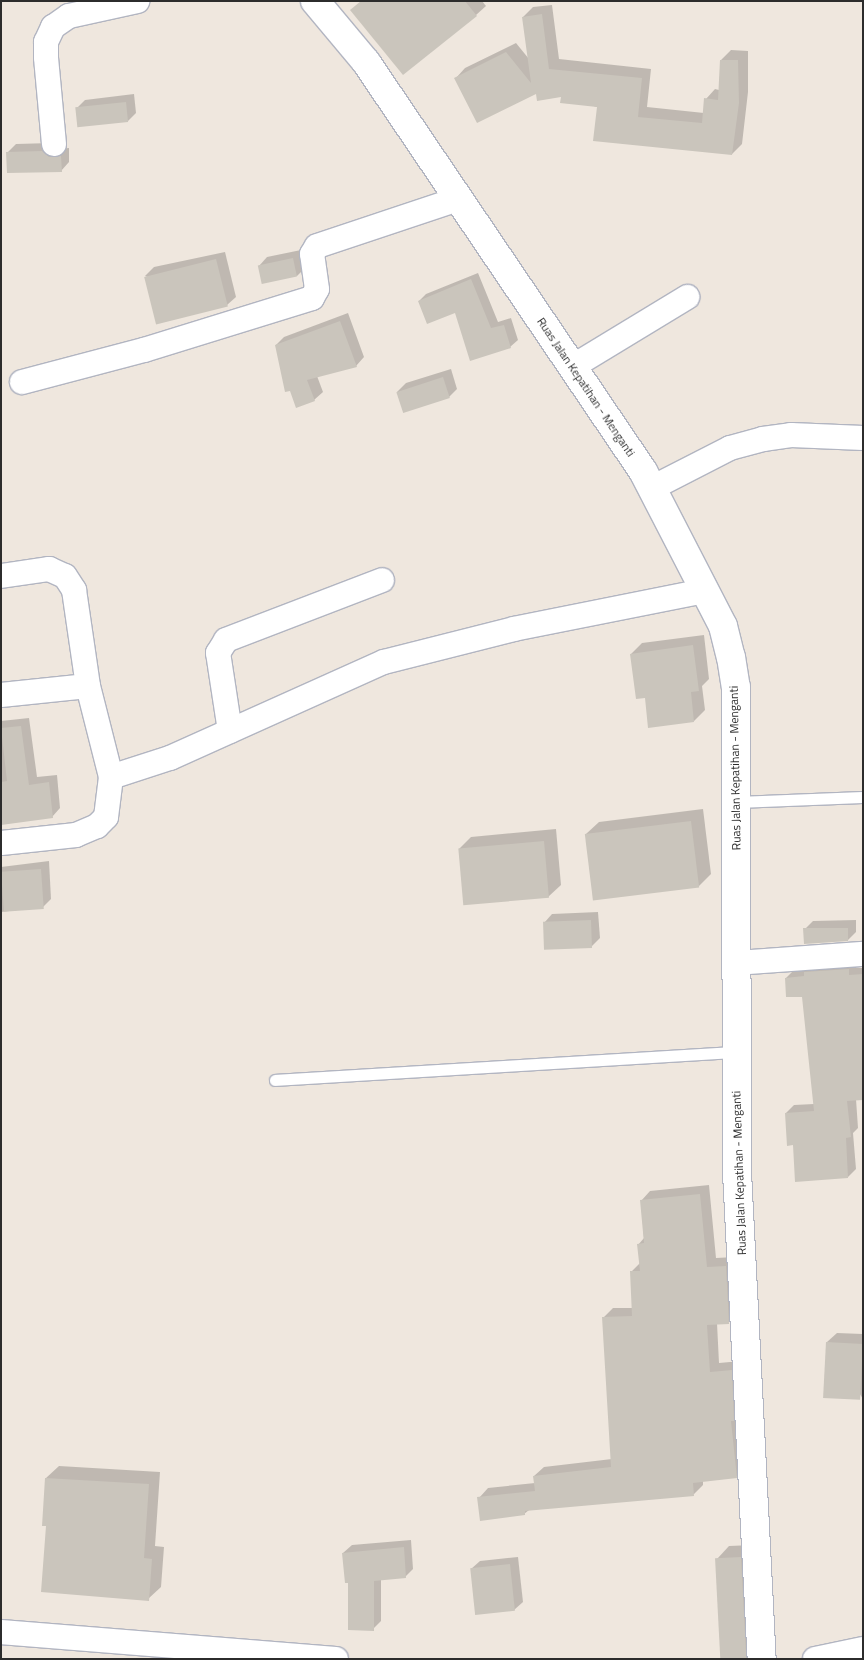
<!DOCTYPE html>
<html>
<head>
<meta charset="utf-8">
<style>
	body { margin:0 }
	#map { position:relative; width:864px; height:1660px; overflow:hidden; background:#efe7de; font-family:"Titillium Web",sans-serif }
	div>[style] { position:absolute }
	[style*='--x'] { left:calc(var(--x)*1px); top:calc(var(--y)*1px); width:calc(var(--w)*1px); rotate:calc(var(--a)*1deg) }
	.shadow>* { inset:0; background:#0003 }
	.building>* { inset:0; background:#cac5bc; transform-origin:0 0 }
	.roads { filter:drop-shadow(1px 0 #b2b5c1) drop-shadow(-1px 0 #b2b5c1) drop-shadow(0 1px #b2b5c1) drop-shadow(0 -1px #b2b5c1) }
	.service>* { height:11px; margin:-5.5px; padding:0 5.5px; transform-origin:5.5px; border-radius:5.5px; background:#fff }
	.minor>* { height:24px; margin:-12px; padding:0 12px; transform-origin:12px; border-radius:12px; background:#fff }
	.secondary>* { height:28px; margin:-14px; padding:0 14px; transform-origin:14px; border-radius:14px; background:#fff }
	span { translate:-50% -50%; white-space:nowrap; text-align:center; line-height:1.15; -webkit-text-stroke:5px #fff; paint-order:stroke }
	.street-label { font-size:12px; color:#2c2c2c }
	.frame { position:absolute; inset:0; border:2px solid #2c2c2c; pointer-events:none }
</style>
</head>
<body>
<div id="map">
	<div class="shadow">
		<div style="clip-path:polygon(359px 1px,482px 1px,486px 6px,476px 15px)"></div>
		<div style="clip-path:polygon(552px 5px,559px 59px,651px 69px,647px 107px,704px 113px,706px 99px,715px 89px,719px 90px,721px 60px,731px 50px,748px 51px,748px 92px,742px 144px,732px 154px,562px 95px,456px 78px,465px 68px,516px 43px,529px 59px,523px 17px,533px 7px)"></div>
		<div style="clip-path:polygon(134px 94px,136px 113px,128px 121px,76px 109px,85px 100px)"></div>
		<div style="clip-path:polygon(51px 143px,57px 149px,69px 148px,69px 162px,61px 171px,8px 152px,16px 144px)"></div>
		<div style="clip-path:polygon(301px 250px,305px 268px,297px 276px,259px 266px,267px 257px)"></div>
		<div style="clip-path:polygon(225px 252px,236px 297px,227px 305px,145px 276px,154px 267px)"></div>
		<div style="clip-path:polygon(478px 273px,498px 322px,511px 318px,518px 340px,510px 347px,456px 312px,419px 301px,426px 294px)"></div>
		<div style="clip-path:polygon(348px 313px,364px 357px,356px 366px,317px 376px,323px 392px,314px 400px,276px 345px,284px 337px)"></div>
		<div style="clip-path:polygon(451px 369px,457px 389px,449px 397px,397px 392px,406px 383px)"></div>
		<div style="clip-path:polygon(704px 635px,709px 679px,702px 686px,705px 710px,694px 721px,646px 697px,631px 654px,642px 643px)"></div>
		<div style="clip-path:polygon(29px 718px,37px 777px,57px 775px,60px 808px,52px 817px,1px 823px,1px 721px)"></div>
		<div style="clip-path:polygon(703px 809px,711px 874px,698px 887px,586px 834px,599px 822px)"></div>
		<div style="clip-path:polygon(556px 829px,561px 885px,548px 897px,459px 849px,471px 837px)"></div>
		<div style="clip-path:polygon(49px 861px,51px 899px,43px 907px,1px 912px,1px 867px)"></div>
		<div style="clip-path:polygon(598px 912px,600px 938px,591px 947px,544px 923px,552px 914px)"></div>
		<div style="clip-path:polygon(856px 920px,856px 932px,848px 940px,805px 929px,813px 921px)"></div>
		<div style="clip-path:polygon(856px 961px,856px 968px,863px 968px,863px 1098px,856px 1099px,858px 1128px,853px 1133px,856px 1169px,848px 1177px,794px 1144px,786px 1113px,794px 1105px,814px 1104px,803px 995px,786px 978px,794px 970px)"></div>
		<div style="clip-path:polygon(709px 1185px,716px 1258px,735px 1257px,738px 1313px,729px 1322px,717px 1323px,719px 1363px,741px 1361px,746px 1467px,736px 1477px,703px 1480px,703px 1485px,694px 1494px,529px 1510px,524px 1514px,479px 1498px,488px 1488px,535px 1483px,534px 1476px,544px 1467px,612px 1459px,603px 1318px,613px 1308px,633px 1308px,631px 1272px,640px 1263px,638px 1245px,644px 1238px,641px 1201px,650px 1191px)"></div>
		<div style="clip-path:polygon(837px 1333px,863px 1334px,863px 1399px,827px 1342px)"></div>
		<div style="clip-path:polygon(59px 1466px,160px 1472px,155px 1546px,164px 1547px,161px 1587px,148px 1599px,47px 1525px,46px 1478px)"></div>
		<div style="clip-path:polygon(411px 1540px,413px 1569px,405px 1577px,381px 1579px,381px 1621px,373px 1629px,349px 1582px,343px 1553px,352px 1545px)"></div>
		<div style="clip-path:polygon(753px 1545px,748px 1659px,722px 1659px,717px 1559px,729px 1546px)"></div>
		<div style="clip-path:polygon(518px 1557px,523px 1602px,514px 1610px,471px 1569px,480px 1561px)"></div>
	</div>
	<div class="building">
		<div style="clip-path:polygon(361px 1px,465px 1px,477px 16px,403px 75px,350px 10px)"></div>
		<div style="clip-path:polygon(542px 14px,549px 69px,642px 78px,638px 117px,702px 123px,704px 98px,718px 100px,720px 60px,738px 60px,739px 103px,732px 155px,593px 141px,597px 107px,560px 103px,561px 97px,537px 101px,536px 94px,477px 123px,454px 78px,506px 52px,531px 83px,522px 17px)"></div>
		<div style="left:126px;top:102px;width:20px;height:51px;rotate:84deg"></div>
		<div style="clip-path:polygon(42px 151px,49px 157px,61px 156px,62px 172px,7px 173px,6px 152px)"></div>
		<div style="left:293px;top:258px;width:19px;height:36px;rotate:78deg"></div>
		<div style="left:216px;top:259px;width:49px;height:74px;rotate:76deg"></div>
		<div style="clip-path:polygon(471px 279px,491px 328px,504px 325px,511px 348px,470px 361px,455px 313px,427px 324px,418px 301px)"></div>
		<div style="clip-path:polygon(340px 321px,357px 367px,307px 380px,315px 401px,296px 408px,290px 391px,285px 392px,275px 345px)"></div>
		<div style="left:443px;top:377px;width:22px;height:49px;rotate:72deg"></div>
		<div style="clip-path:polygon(693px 645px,699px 691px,691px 692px,694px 722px,648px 728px,645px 698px,636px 699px,630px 654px)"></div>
		<div style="clip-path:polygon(21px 726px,29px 785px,49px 782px,53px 818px,1px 825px,1px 782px,7px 781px,1px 728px)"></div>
		<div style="left:691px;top:821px;width:67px;height:107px;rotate:83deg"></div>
		<div style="left:544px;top:841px;width:57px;height:86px;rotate:85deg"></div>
		<div style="left:41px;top:869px;width:40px;height:40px;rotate:86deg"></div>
		<div style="left:591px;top:920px;width:28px;height:48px;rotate:88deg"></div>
		<div style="clip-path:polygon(803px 928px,848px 928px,848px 941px,804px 944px)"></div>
		<div style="clip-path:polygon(849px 969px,849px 975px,863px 974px,863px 1100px,847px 1101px,851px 1137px,846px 1138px,848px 1178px,795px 1182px,793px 1145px,787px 1146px,785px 1113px,814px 1111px,802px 997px,786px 997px,785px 978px,804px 976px,804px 972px)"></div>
		<div style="clip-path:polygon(700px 1194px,707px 1267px,726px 1266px,729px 1324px,707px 1325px,710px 1372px,732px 1370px,734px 1421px,731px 1421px,737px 1478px,693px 1483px,694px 1496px,525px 1511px,525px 1515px,480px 1521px,477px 1497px,535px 1491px,533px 1476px,611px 1467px,602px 1317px,632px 1316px,630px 1271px,640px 1271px,637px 1244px,644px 1243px,640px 1200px)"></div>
		<div style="left:826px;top:1342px;width:37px;height:56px;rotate:3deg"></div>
		<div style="clip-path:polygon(45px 1478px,149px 1484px,144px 1558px,152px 1559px,149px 1601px,41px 1592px,46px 1526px,42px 1526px)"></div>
		<div style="clip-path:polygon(404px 1547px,406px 1578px,374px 1581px,374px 1631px,348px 1630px,348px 1583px,345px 1583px,342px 1553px)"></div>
		<div style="left:741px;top:1557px;width:102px;height:26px;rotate:87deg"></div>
		<div style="left:510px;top:1564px;width:47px;height:40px;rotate:84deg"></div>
	</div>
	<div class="roads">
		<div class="service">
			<div style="--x:736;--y:802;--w:127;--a:-2.3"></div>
			<div style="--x:275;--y:1080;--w:462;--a:-3.5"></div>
		</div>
		<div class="minor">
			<div style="--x:54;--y:144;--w:87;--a:-95.3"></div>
			<div style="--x:46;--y:57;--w:15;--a:-90"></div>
			<div style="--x:46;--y:42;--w:17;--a:-65"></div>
			<div style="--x:53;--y:27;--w:19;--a:-35"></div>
			<div style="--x:69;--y:16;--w:70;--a:-12.4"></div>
			<div style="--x:572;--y:367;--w:135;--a:-31.3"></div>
			<div style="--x:22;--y:382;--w:126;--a:-14.7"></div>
			<div style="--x:144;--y:350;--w:176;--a:-17.2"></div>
			<div style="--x:312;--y:298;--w:10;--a:-61"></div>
			<div style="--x:317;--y:289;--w:35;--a:-98"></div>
			<div style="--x:312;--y:254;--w:9;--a:-58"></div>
			<div style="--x:317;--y:246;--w:149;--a:-18.4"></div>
			<div style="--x:652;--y:488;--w:88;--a:-27.1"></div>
			<div style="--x:730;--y:448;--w:34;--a:-15"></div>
			<div style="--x:763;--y:439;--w:28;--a:-8"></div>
			<div style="--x:791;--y:435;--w:72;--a:2.4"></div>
			<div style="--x:1;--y:576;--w:49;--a:-8.3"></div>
			<div style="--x:49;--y:569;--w:17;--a:24"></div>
			<div style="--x:65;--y:576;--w:17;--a:57"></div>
			<div style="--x:74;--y:590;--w:97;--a:81.7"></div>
			<div style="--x:88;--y:686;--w:94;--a:75.8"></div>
			<div style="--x:111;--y:777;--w:40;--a:97.1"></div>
			<div style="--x:106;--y:817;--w:13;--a:135"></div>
			<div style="--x:97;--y:826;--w:23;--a:157"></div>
			<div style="--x:76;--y:835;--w:75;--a:173.9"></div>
			<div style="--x:1;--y:695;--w:87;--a:-5.9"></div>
			<div style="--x:230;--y:731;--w:79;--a:-98.7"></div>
			<div style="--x:218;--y:653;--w:15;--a:-58"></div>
			<div style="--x:226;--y:640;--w:167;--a:-21"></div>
			<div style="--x:111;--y:777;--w:62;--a:-17.9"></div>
			<div style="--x:170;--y:758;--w:235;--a:-24.2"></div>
			<div style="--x:384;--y:662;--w:134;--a:-14.2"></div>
			<div style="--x:514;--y:629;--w:194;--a:-11.3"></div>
			<div style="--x:736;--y:963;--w:127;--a:-4.1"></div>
			<div style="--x:1;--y:1632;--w:336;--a:4.6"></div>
			<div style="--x:815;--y:1659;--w:49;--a:-11.8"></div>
		</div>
		<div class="secondary">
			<div style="--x:315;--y:1;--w:80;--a:50.1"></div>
			<div style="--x:366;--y:62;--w:494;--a:55.9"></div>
			<div style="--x:643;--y:471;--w:174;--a:62.7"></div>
			<div style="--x:723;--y:626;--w:32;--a:76"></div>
			<div style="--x:731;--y:657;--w:30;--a:81"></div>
			<div style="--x:736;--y:687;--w:485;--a:89.9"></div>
			<div style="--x:737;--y:1172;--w:488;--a:87.1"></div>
		</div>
	</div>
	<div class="street-label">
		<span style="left:586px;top:387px;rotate:56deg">Ruas Jalan Kepatihan - Menganti</span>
		<span style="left:735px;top:768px;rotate:-91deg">Ruas Jalan Kepatihan - Menganti</span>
		<span style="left:739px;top:1173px;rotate:-92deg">Ruas Jalan Kepatihan - Menganti</span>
	</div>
	<div class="frame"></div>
</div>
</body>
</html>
